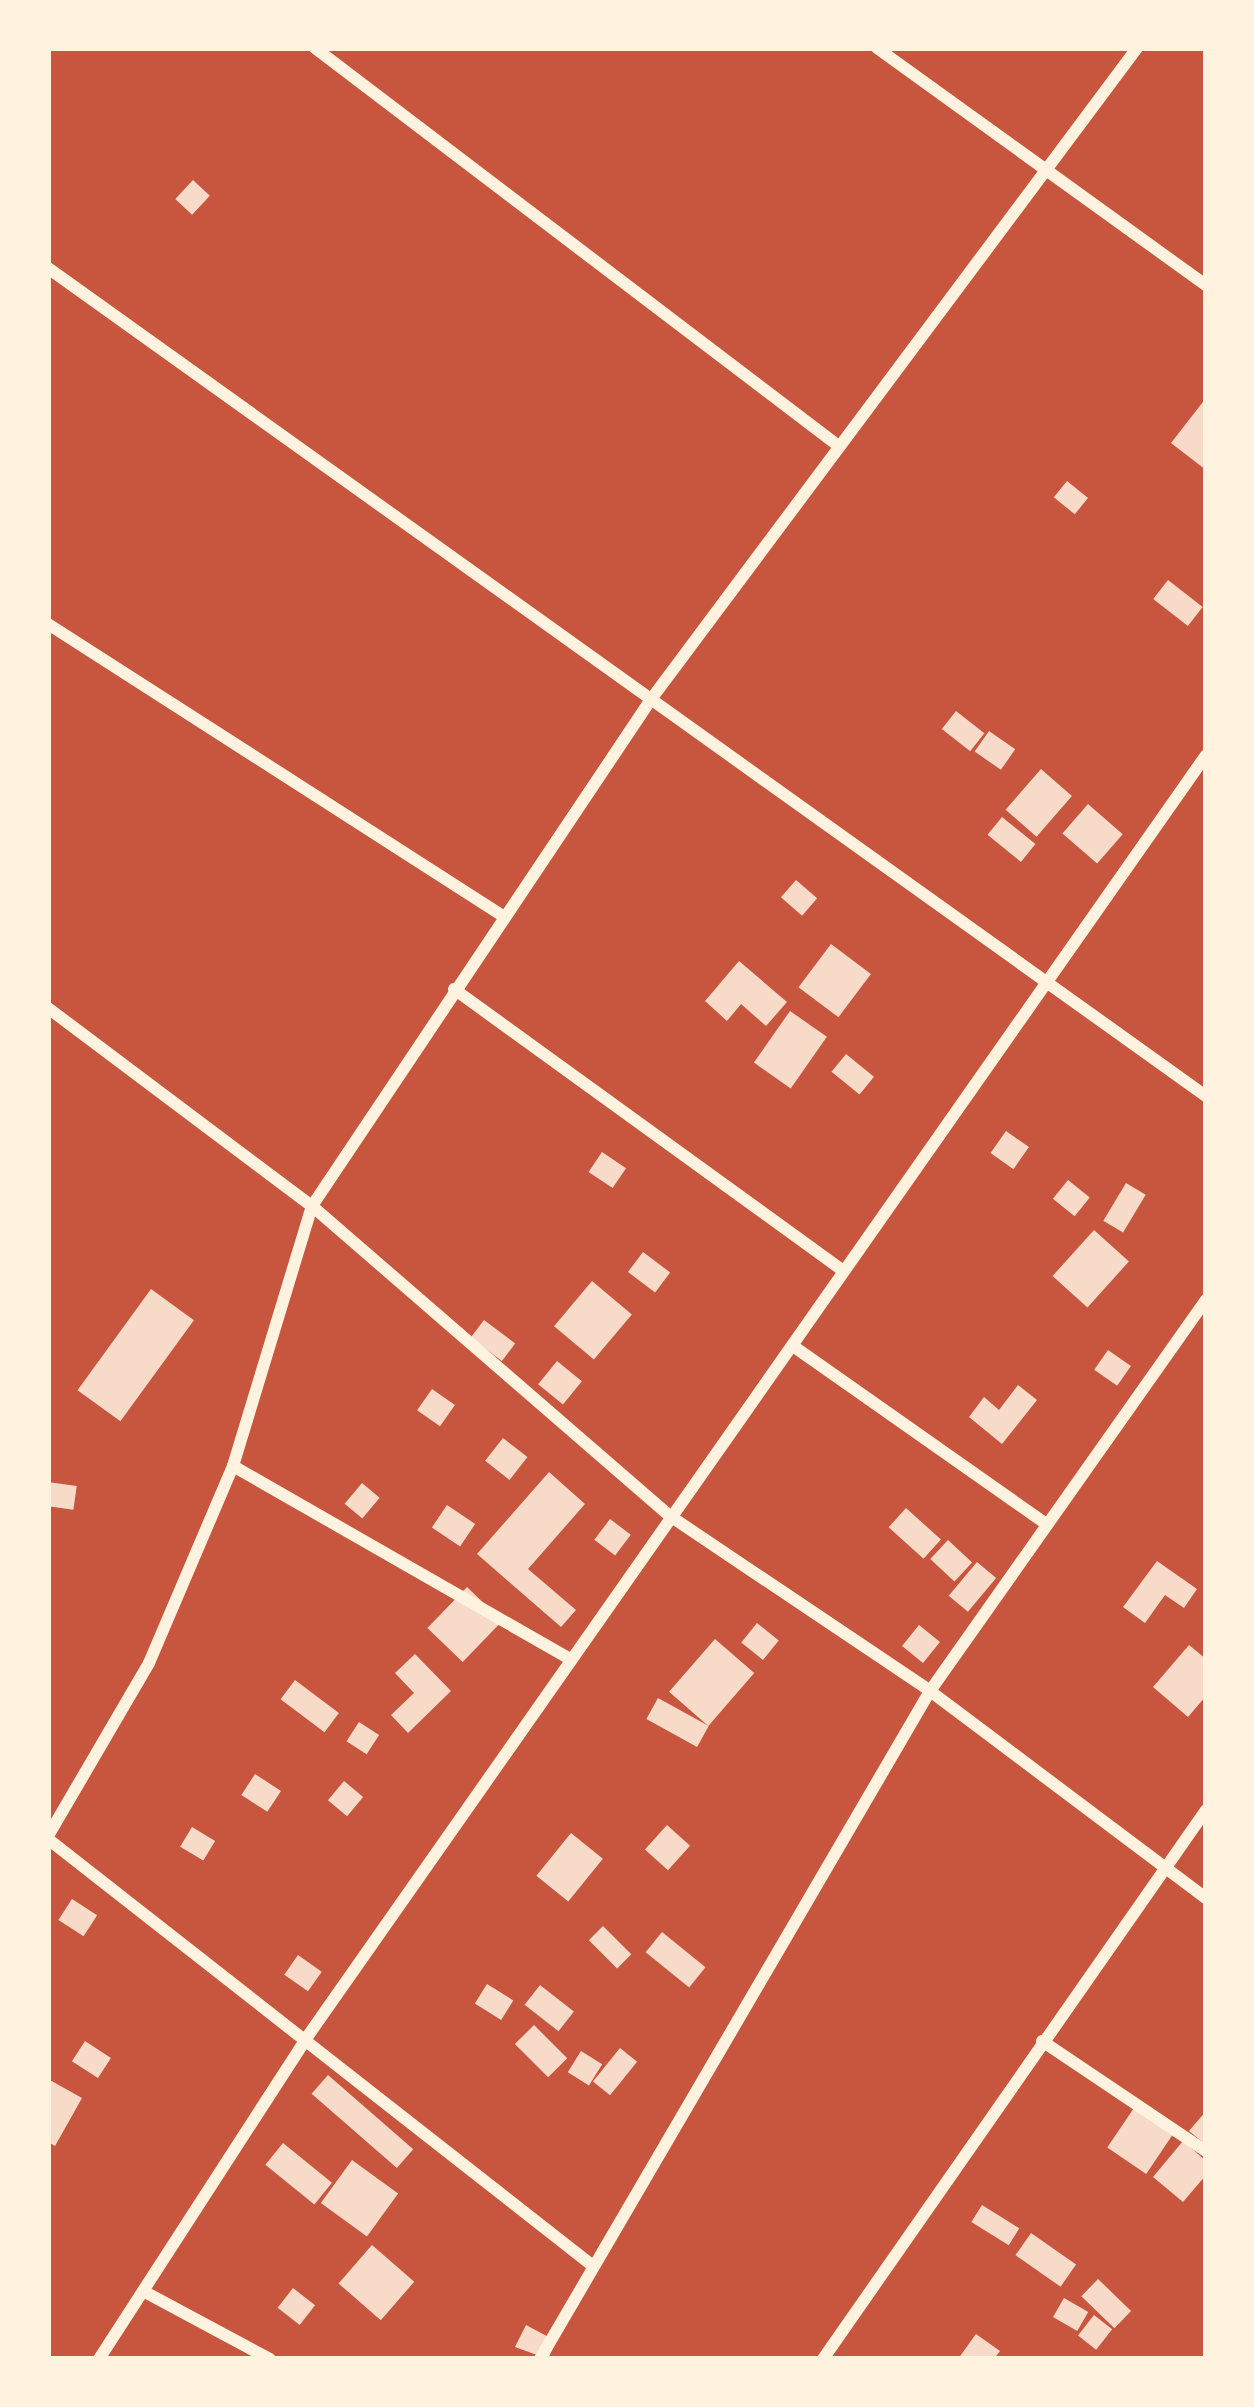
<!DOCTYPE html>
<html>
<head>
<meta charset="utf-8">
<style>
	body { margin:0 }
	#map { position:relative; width:1254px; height:2407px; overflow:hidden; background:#c8553d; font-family:Mulish,sans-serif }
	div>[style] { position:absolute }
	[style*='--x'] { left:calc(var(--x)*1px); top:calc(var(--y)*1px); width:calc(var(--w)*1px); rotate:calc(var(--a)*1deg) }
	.building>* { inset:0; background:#f7dbc8; transform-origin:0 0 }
	.minor>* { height:12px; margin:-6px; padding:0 6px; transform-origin:6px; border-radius:6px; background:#fff3e0 }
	span { translate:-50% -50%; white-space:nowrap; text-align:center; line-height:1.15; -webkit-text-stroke:9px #fff3e0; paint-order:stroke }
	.frame { position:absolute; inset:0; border:51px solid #fff3e0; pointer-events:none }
</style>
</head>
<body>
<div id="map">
	<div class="building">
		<div style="left:193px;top:180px;width:23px;height:26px;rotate:43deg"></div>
		<div style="clip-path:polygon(1206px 398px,1206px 470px,1171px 443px)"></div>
		<div style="left:1067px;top:481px;width:27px;height:21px;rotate:39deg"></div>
		<div style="left:1168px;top:580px;width:44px;height:24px;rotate:38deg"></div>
		<div style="left:956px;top:711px;width:36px;height:23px;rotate:38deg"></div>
		<div style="left:989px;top:731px;width:32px;height:25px;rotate:35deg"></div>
		<div style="left:1041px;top:769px;width:41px;height:54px;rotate:41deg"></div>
		<div style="left:1088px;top:804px;width:46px;height:39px;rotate:41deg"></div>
		<div style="left:1002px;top:817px;width:43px;height:23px;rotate:39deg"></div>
		<div style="left:796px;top:880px;width:28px;height:23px;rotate:41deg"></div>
		<div style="left:831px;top:944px;width:50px;height:54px;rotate:37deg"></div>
		<div style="clip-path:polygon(739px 961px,787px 1002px,766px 1026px,741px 1004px,727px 1021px,705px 1001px)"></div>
		<div style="left:790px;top:1011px;width:45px;height:63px;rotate:35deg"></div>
		<div style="left:846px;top:1054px;width:36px;height:23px;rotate:39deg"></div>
		<div style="left:1006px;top:1131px;width:28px;height:27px;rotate:35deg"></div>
		<div style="left:602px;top:1152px;width:29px;height:24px;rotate:34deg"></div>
		<div style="left:1068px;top:1180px;width:28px;height:24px;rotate:39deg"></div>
		<div style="left:1126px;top:1183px;width:23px;height:44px;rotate:31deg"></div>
		<div style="left:1094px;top:1230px;width:47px;height:62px;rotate:42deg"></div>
		<div style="left:643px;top:1252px;width:34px;height:25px;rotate:37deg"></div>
		<div style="left:592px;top:1281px;width:52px;height:59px;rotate:40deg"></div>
		<div style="left:151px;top:1289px;width:53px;height:125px;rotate:36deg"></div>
		<div style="left:484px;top:1320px;width:39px;height:22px;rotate:37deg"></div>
		<div style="left:1108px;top:1350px;width:28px;height:24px;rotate:35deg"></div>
		<div style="left:557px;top:1361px;width:32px;height:30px;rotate:39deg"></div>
		<div style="clip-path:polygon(1018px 1385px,1037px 1400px,1002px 1444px,969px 1417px,984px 1397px,999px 1410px)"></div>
		<div style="left:432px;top:1389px;width:28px;height:26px;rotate:35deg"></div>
		<div style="left:503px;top:1438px;width:31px;height:29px;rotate:38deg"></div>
		<div style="clip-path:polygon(549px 1472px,585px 1504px,528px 1569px,576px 1610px,561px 1627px,477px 1554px)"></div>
		<div style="left:48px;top:1482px;width:29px;height:24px;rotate:8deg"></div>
		<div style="left:362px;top:1483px;width:23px;height:27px;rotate:40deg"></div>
		<div style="left:447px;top:1505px;width:34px;height:27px;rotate:34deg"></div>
		<div style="left:906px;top:1508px;width:47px;height:26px;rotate:42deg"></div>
		<div style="left:610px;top:1519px;width:26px;height:26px;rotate:37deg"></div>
		<div style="left:948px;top:1540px;width:33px;height:26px;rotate:43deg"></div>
		<div style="clip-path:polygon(1157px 1561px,1197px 1589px,1184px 1608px,1165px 1595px,1145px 1623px,1123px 1607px)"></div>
		<div style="left:977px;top:1562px;width:25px;height:44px;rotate:40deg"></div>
		<div style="left:467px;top:1587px;width:49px;height:57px;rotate:44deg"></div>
		<div style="left:757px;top:1623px;width:28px;height:25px;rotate:39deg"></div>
		<div style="left:919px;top:1625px;width:27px;height:27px;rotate:39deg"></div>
		<div style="left:715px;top:1639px;width:52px;height:70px;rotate:41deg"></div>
		<div style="clip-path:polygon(1189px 1645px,1206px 1659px,1206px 1696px,1188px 1717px,1153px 1687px)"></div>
		<div style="clip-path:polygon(415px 1654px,451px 1691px,408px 1733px,391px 1715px,414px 1693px,395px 1673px)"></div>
		<div style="left:295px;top:1680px;width:55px;height:24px;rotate:37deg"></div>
		<div style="left:658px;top:1698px;width:58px;height:24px;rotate:29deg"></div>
		<div style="left:359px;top:1722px;width:24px;height:23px;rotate:33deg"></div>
		<div style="left:255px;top:1774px;width:31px;height:25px;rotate:33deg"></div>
		<div style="left:344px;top:1781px;width:25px;height:25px;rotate:40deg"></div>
		<div style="left:667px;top:1825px;width:31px;height:33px;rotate:42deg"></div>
		<div style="left:192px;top:1827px;width:27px;height:23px;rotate:31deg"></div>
		<div style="left:571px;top:1833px;width:41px;height:55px;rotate:39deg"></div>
		<div style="left:72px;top:1899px;width:30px;height:25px;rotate:33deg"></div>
		<div style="left:603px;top:1926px;width:40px;height:20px;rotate:45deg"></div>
		<div style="left:662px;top:1932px;width:56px;height:26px;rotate:39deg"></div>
		<div style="left:298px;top:1955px;width:29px;height:24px;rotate:35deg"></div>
		<div style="left:487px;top:1984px;width:31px;height:23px;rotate:32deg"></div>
		<div style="left:540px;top:1985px;width:43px;height:25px;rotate:38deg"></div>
		<div style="left:534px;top:2025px;width:47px;height:27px;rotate:45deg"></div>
		<div style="left:85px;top:2041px;width:31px;height:24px;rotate:33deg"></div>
		<div style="left:620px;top:2048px;width:22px;height:43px;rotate:39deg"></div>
		<div style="left:581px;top:2051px;width:25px;height:25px;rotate:32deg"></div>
		<div style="left:328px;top:2075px;width:113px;height:25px;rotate:41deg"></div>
		<div style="clip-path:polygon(48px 2079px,82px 2098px,55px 2146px,48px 2142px)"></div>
		<div style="left:1138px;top:2102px;width:47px;height:55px;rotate:34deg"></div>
		<div style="clip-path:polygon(1206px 2111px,1206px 2145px,1189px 2131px)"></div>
		<div style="clip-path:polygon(1183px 2141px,1206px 2161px,1206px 2175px,1183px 2202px,1153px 2177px)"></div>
		<div style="left:283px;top:2143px;width:63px;height:28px;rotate:39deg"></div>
		<div style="left:352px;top:2160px;width:57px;height:53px;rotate:36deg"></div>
		<div style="left:982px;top:2205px;width:44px;height:20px;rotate:32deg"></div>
		<div style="left:1031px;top:2233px;width:55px;height:27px;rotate:35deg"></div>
		<div style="left:372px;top:2245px;width:56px;height:51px;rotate:41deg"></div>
		<div style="left:1098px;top:2279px;width:46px;height:24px;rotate:44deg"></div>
		<div style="left:293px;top:2288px;width:28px;height:25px;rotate:38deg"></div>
		<div style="left:1064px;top:2298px;width:28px;height:22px;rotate:30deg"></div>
		<div style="left:1094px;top:2315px;width:23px;height:26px;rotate:38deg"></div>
		<div style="clip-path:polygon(526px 2325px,556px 2341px,548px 2359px,515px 2347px)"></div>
		<div style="clip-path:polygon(976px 2334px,1000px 2351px,994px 2359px,958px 2359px)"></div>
	</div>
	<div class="minor">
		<div style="--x:315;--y:48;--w:654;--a:37.24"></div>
		<div style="--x:877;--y:48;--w:405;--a:35.8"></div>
		<div style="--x:48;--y:268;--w:1424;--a:35.57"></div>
		<div style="--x:48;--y:624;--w:541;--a:32.69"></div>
		<div style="--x:454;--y:989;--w:481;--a:35.9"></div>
		<div style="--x:48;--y:1008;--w:330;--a:36.9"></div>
		<div style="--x:312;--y:1206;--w:474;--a:40.9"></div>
		<div style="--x:670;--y:1516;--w:313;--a:33.9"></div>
		<div style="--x:930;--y:1691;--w:345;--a:36.9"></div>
		<div style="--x:793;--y:1346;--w:309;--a:35.1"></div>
		<div style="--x:233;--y:1466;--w:388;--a:29.8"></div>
		<div style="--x:48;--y:1836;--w:200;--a:-59.7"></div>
		<div style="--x:149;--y:1663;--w:214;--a:-66.9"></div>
		<div style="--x:233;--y:1466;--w:272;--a:-73.1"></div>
		<div style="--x:312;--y:1206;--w:611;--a:-56.21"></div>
		<div style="--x:652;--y:698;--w:811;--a:-53.27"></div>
		<div style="--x:48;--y:1839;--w:692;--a:38.08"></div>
		<div style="--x:1042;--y:2041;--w:197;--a:33.9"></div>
		<div style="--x:143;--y:2291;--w:144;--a:28.2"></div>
		<div style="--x:99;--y:2359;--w:380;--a:-57.1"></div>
		<div style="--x:305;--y:2040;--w:1569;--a:-54.96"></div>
		<div style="--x:540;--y:2359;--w:774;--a:-59.72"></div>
		<div style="--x:930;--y:1691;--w:479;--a:-54.8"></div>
		<div style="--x:823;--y:2359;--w:669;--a:-55.1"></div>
	</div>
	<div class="frame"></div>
</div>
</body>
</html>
